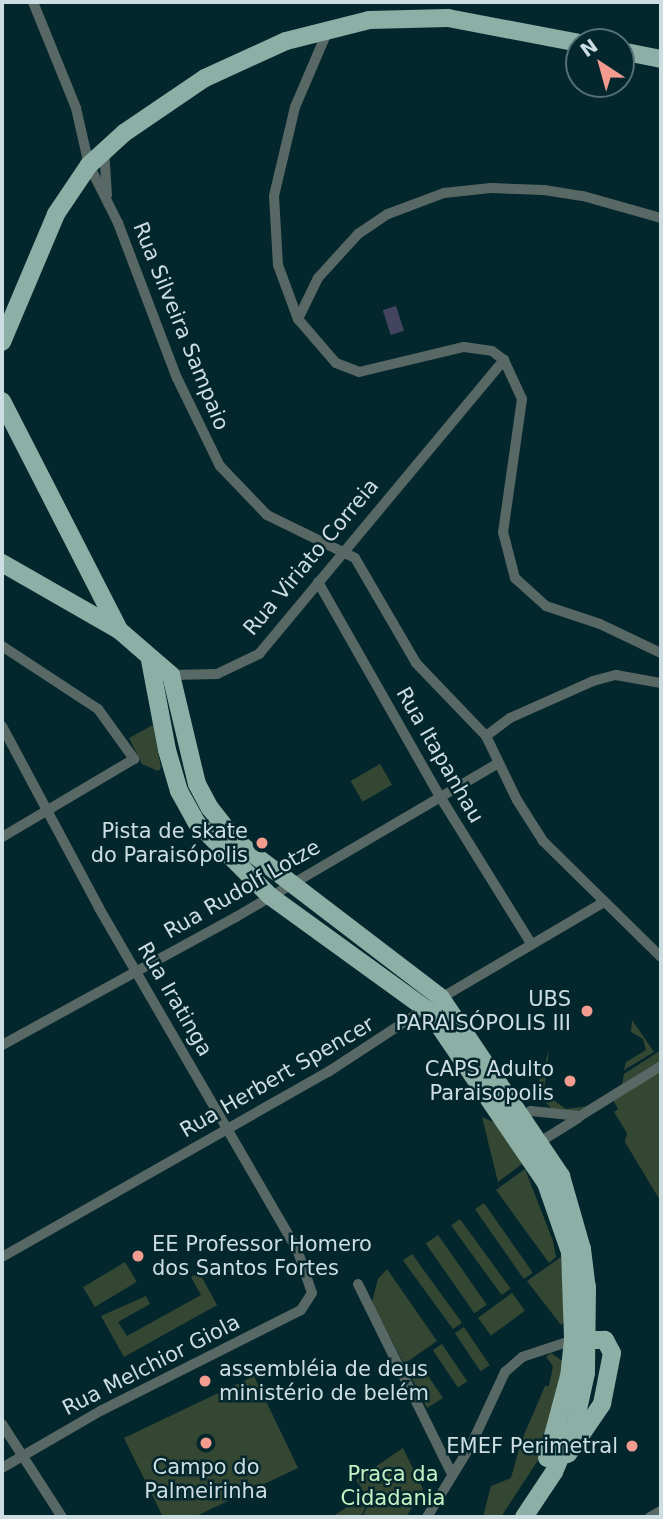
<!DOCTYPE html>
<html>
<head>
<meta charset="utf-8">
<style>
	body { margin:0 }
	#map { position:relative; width:663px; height:1519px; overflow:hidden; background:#04272d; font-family:"DejaVu Sans",sans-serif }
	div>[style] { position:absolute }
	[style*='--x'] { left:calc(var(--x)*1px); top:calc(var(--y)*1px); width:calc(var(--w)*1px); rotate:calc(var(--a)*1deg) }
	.green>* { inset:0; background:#344733; transform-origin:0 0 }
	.water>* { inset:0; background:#43445f; transform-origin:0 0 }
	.street>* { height:10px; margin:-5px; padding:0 5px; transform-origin:5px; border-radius:5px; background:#586864 }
	.primary>* { height:18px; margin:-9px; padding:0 9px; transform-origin:9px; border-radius:9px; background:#8dafa6 }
	.dots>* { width:19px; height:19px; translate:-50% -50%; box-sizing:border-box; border:4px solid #04272d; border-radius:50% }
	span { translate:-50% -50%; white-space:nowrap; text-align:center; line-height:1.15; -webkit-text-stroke:5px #04272d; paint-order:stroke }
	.street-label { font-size:21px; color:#ccdee2 }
	.poi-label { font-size:21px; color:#ccdee2 }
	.right { translate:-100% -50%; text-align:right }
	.left { translate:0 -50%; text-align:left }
	.park-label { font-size:21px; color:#c6f2c4 }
	.frame { position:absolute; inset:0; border:4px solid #ccdee2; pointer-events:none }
	.north { position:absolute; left:565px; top:28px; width:70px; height:70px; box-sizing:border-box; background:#04272d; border:2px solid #547075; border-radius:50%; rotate:324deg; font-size:19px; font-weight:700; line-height:28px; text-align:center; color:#ccdee2 }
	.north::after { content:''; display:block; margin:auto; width:24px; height:32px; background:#f59c90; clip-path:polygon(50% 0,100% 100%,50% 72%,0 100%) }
</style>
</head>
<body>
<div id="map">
	<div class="green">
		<div style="clip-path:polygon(153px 725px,161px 768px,158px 771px,142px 764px,129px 738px)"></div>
		<div style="left:380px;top:764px;width:24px;height:34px;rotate:60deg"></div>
		<div style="clip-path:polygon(632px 1020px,654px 1052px,624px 1070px,626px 1062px,646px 1050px,643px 1039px,631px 1032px)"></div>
		<div style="clip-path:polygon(661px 1050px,661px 1060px,622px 1084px,624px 1074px)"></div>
		<div style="clip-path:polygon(549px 1051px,544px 1089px,548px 1096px,566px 1109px,588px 1106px,577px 1111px,553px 1110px,540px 1097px,539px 1079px)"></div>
		<div style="clip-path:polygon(661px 1071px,661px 1202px,625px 1142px,627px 1133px,614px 1112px,618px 1109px,613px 1100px)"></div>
		<div style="clip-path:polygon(482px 1117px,500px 1125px,526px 1161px,498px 1182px)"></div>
		<div style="clip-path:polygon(525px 1169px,553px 1241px,556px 1257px,549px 1263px,496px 1190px)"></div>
		<div style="left:484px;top:1203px;width:85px;height:11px;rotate:55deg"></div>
		<div style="left:460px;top:1219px;width:86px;height:11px;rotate:54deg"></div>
		<div style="left:438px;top:1235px;width:85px;height:15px;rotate:55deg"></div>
		<div style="left:412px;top:1254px;width:85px;height:11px;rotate:54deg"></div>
		<div style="clip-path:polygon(561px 1257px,564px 1322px,561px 1325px,527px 1281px)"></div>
		<div style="left:125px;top:1262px;width:23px;height:49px;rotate:59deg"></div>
		<div style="clip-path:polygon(387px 1269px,437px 1341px,404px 1364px,372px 1302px,378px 1279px)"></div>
		<div style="clip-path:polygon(199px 1272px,217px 1305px,124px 1357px,101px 1316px,146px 1296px,150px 1304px,118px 1322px,127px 1336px,201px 1295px,191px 1277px)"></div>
		<div style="left:512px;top:1293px;width:22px;height:42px;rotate:54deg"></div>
		<div style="left:464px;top:1327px;width:46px;height:11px;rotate:56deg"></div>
		<div style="left:442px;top:1344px;width:45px;height:11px;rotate:56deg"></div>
		<div style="clip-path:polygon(551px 1353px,564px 1362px,548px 1445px,501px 1517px,483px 1517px,491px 1486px,511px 1478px,521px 1442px,545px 1386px,549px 1386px,553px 1366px,546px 1357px)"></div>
		<div style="clip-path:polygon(418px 1361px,443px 1398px,427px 1408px,407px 1369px)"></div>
		<div style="clip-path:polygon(254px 1376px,298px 1468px,194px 1517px,163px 1517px,124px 1438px)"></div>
		<div style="clip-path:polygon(403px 1448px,423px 1489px,406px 1517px,362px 1517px,370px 1502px,356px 1480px)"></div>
		<div style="clip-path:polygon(365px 1495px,369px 1502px,360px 1517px,332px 1517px)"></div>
	</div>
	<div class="water">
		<div style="left:396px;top:306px;width:26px;height:14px;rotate:72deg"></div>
	</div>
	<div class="street">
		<div style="--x:33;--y:2;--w:114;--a:67.9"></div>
		<div style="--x:76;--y:108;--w:58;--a:77.2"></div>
		<div style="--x:89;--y:165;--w:65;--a:63.4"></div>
		<div style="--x:118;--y:223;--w:166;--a:69.2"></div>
		<div style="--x:177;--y:378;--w:98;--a:64"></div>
		<div style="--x:220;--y:466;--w:68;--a:46.2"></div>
		<div style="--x:267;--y:515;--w:98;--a:26"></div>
		<div style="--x:355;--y:558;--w:121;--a:59.8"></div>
		<div style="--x:416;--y:663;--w:101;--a:46.2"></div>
		<div style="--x:486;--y:736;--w:71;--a:64.2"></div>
		<div style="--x:517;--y:800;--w:49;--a:57.6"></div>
		<div style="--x:543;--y:841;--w:165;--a:44.5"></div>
		<div style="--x:328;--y:30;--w:84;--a:113.2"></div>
		<div style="--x:295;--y:107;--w:91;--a:103.3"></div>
		<div style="--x:274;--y:196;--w:69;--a:86.7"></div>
		<div style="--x:278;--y:265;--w:58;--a:69.7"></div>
		<div style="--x:298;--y:319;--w:58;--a:49.2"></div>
		<div style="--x:336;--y:363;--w:25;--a:21"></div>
		<div style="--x:359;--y:372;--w:108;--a:-13.4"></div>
		<div style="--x:464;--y:347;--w:28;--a:8"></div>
		<div style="--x:492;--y:351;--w:15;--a:37"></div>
		<div style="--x:504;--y:360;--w:43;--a:65.2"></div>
		<div style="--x:522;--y:399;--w:134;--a:98.1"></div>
		<div style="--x:503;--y:532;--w:48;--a:75.4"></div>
		<div style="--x:515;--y:578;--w:42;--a:42.1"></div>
		<div style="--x:546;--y:606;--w:57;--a:18.4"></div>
		<div style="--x:600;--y:624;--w:68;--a:25.4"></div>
		<div style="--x:104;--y:150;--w:45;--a:86.2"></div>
		<div style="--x:298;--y:319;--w:46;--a:-64"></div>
		<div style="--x:318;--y:278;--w:59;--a:-47.7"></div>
		<div style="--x:358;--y:234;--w:36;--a:-34"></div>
		<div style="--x:388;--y:214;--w:60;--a:-20.6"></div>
		<div style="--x:444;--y:193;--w:47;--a:-6.1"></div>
		<div style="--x:491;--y:188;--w:53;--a:2.2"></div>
		<div style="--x:544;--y:190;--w:39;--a:9"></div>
		<div style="--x:583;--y:196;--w:81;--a:15.8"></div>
		<div style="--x:318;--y:582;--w:245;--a:60.4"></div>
		<div style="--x:439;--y:795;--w:176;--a:58.2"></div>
		<div style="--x:2;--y:646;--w:115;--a:33.3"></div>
		<div style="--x:98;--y:709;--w:62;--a:54.2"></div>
		<div style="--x:134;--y:759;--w:153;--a:149.4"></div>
		<div style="--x:171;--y:675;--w:46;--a:-1.2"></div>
		<div style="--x:217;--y:674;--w:47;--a:-25.5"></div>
		<div style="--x:259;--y:654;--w:383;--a:-50.2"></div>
		<div style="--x:2;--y:726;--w:206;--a:61.9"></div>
		<div style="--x:99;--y:908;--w:394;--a:59.9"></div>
		<div style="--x:297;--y:1249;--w:46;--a:71.2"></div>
		<div style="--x:312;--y:1293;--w:20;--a:123"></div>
		<div style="--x:301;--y:1310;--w:223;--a:153.3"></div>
		<div style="--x:102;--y:1410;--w:116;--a:149.9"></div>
		<div style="--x:486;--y:736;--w:30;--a:-37"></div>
		<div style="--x:510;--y:718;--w:91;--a:-24"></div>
		<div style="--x:593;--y:681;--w:24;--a:-15"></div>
		<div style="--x:616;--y:675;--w:46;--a:10.1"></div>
		<div style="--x:2;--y:1045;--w:267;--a:-28.7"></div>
		<div style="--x:236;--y:917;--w:304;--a:-30.4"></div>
		<div style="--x:517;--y:1119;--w:16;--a:-30"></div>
		<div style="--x:531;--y:1111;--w:49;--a:5.8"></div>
		<div style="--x:580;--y:1116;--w:95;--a:-31.7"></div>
		<div style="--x:535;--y:1145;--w:51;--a:-32.1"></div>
		<div style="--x:2;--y:1257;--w:375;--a:-29.6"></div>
		<div style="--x:328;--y:1072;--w:135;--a:-33.2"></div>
		<div style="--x:441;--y:998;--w:189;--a:-30.5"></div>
		<div style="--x:358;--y:1284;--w:212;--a:63.7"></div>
		<div style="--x:2;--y:1424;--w:111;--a:57.2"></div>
		<div style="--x:427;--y:1517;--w:84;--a:-58.6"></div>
		<div style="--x:471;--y:1445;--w:81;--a:-65"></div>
		<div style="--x:505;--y:1372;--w:23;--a:-41"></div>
		<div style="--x:522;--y:1357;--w:54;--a:-18.4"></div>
		<div style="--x:650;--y:1517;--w:13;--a:-29"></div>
	</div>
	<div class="primary">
		<div style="--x:621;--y:51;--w:41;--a:11.3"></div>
		<div style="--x:2;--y:342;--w:139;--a:-67.1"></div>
		<div style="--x:56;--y:214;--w:59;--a:-56"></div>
		<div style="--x:89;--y:165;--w:47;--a:-42.4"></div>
		<div style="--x:124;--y:133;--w:98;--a:-34.2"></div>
		<div style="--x:205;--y:78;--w:89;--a:-24.6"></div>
		<div style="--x:286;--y:41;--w:86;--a:-14.2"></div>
		<div style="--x:369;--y:20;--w:79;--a:-1.5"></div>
		<div style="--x:448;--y:18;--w:133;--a:10.8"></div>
		<div style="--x:2;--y:401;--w:257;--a:62.9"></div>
		<div style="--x:119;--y:630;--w:69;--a:40.9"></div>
		<div style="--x:171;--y:675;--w:112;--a:76.6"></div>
		<div style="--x:197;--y:784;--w:27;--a:62"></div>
		<div style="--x:210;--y:808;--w:42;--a:51.8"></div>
		<div style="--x:236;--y:841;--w:258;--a:37.4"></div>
		<div style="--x:441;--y:998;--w:215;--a:56"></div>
		<div style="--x:561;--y:1176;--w:76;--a:74"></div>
		<div style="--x:582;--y:1249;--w:38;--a:83"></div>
		<div style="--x:587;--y:1287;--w:86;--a:90.7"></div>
		<div style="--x:586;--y:1373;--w:51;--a:102.4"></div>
		<div style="--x:575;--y:1423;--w:53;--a:113.2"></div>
		<div style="--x:554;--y:1472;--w:54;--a:123.7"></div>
		<div style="--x:2;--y:563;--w:135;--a:29.8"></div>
		<div style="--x:150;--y:660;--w:92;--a:79.3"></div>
		<div style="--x:167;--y:750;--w:43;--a:73.7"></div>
		<div style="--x:179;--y:791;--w:37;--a:61"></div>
		<div style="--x:197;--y:823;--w:103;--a:45"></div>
		<div style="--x:270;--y:896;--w:196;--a:35.9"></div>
		<div style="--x:429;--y:1011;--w:208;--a:55.8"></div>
		<div style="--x:546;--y:1183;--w:73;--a:70.8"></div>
		<div style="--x:570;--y:1252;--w:88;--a:88"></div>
		<div style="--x:573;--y:1340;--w:36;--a:96"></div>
		<div style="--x:569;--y:1376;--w:85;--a:105"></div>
		<div style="--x:568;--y:1454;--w:60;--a:-55.8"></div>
		<div style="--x:602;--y:1404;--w:52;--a:-78.9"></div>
		<div style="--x:612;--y:1353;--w:15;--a:-118"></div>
		<div style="--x:605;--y:1340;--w:28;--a:180"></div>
	</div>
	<div class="dots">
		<div style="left:262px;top:843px;background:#f59c90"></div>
		<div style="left:587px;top:1011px;background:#f59c90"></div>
		<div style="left:570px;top:1081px;background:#f59c90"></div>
		<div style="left:138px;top:1256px;background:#f59c90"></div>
		<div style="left:205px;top:1381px;background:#f59c90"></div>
		<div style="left:206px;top:1443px;background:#f59c90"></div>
		<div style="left:632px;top:1446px;background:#f59c90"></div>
	</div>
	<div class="street-label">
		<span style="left:181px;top:326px;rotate:68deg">Rua Silveira Sampaio</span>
		<span style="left:311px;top:557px;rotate:-50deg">Rua Viriato Correia</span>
		<span style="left:440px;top:755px;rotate:60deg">Rua Itapanhau</span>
		<span style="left:242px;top:889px;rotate:-30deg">Rua Rudolf Lotze</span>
		<span style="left:175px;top:999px;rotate:60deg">Rua Iratinga</span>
		<span style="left:277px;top:1077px;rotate:-30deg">Rua Herbert Spencer</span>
		<span style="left:151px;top:1365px;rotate:-27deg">Rua Melchior Giola</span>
	</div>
	<div class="poi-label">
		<span class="right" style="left:248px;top:843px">Pista de skate<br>do Paraisópolis</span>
		<span class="right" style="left:571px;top:1011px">UBS<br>PARAISÓPOLIS III</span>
		<span class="right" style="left:554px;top:1081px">CAPS Adulto<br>Paraisopolis</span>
		<span class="left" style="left:152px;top:1256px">EE Professor Homero<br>dos Santos Fortes</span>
		<span class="left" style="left:219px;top:1381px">assembléia de deus<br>ministério de belém</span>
		<span class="right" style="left:618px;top:1446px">EMEF Perimetral</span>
		<span style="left:206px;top:1479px">Campo do<br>Palmeirinha</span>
	</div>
	<div class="park-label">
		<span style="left:393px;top:1486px">Praça da<br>Cidadania</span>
	</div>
	<div class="frame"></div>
	<div class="north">N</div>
</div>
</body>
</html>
